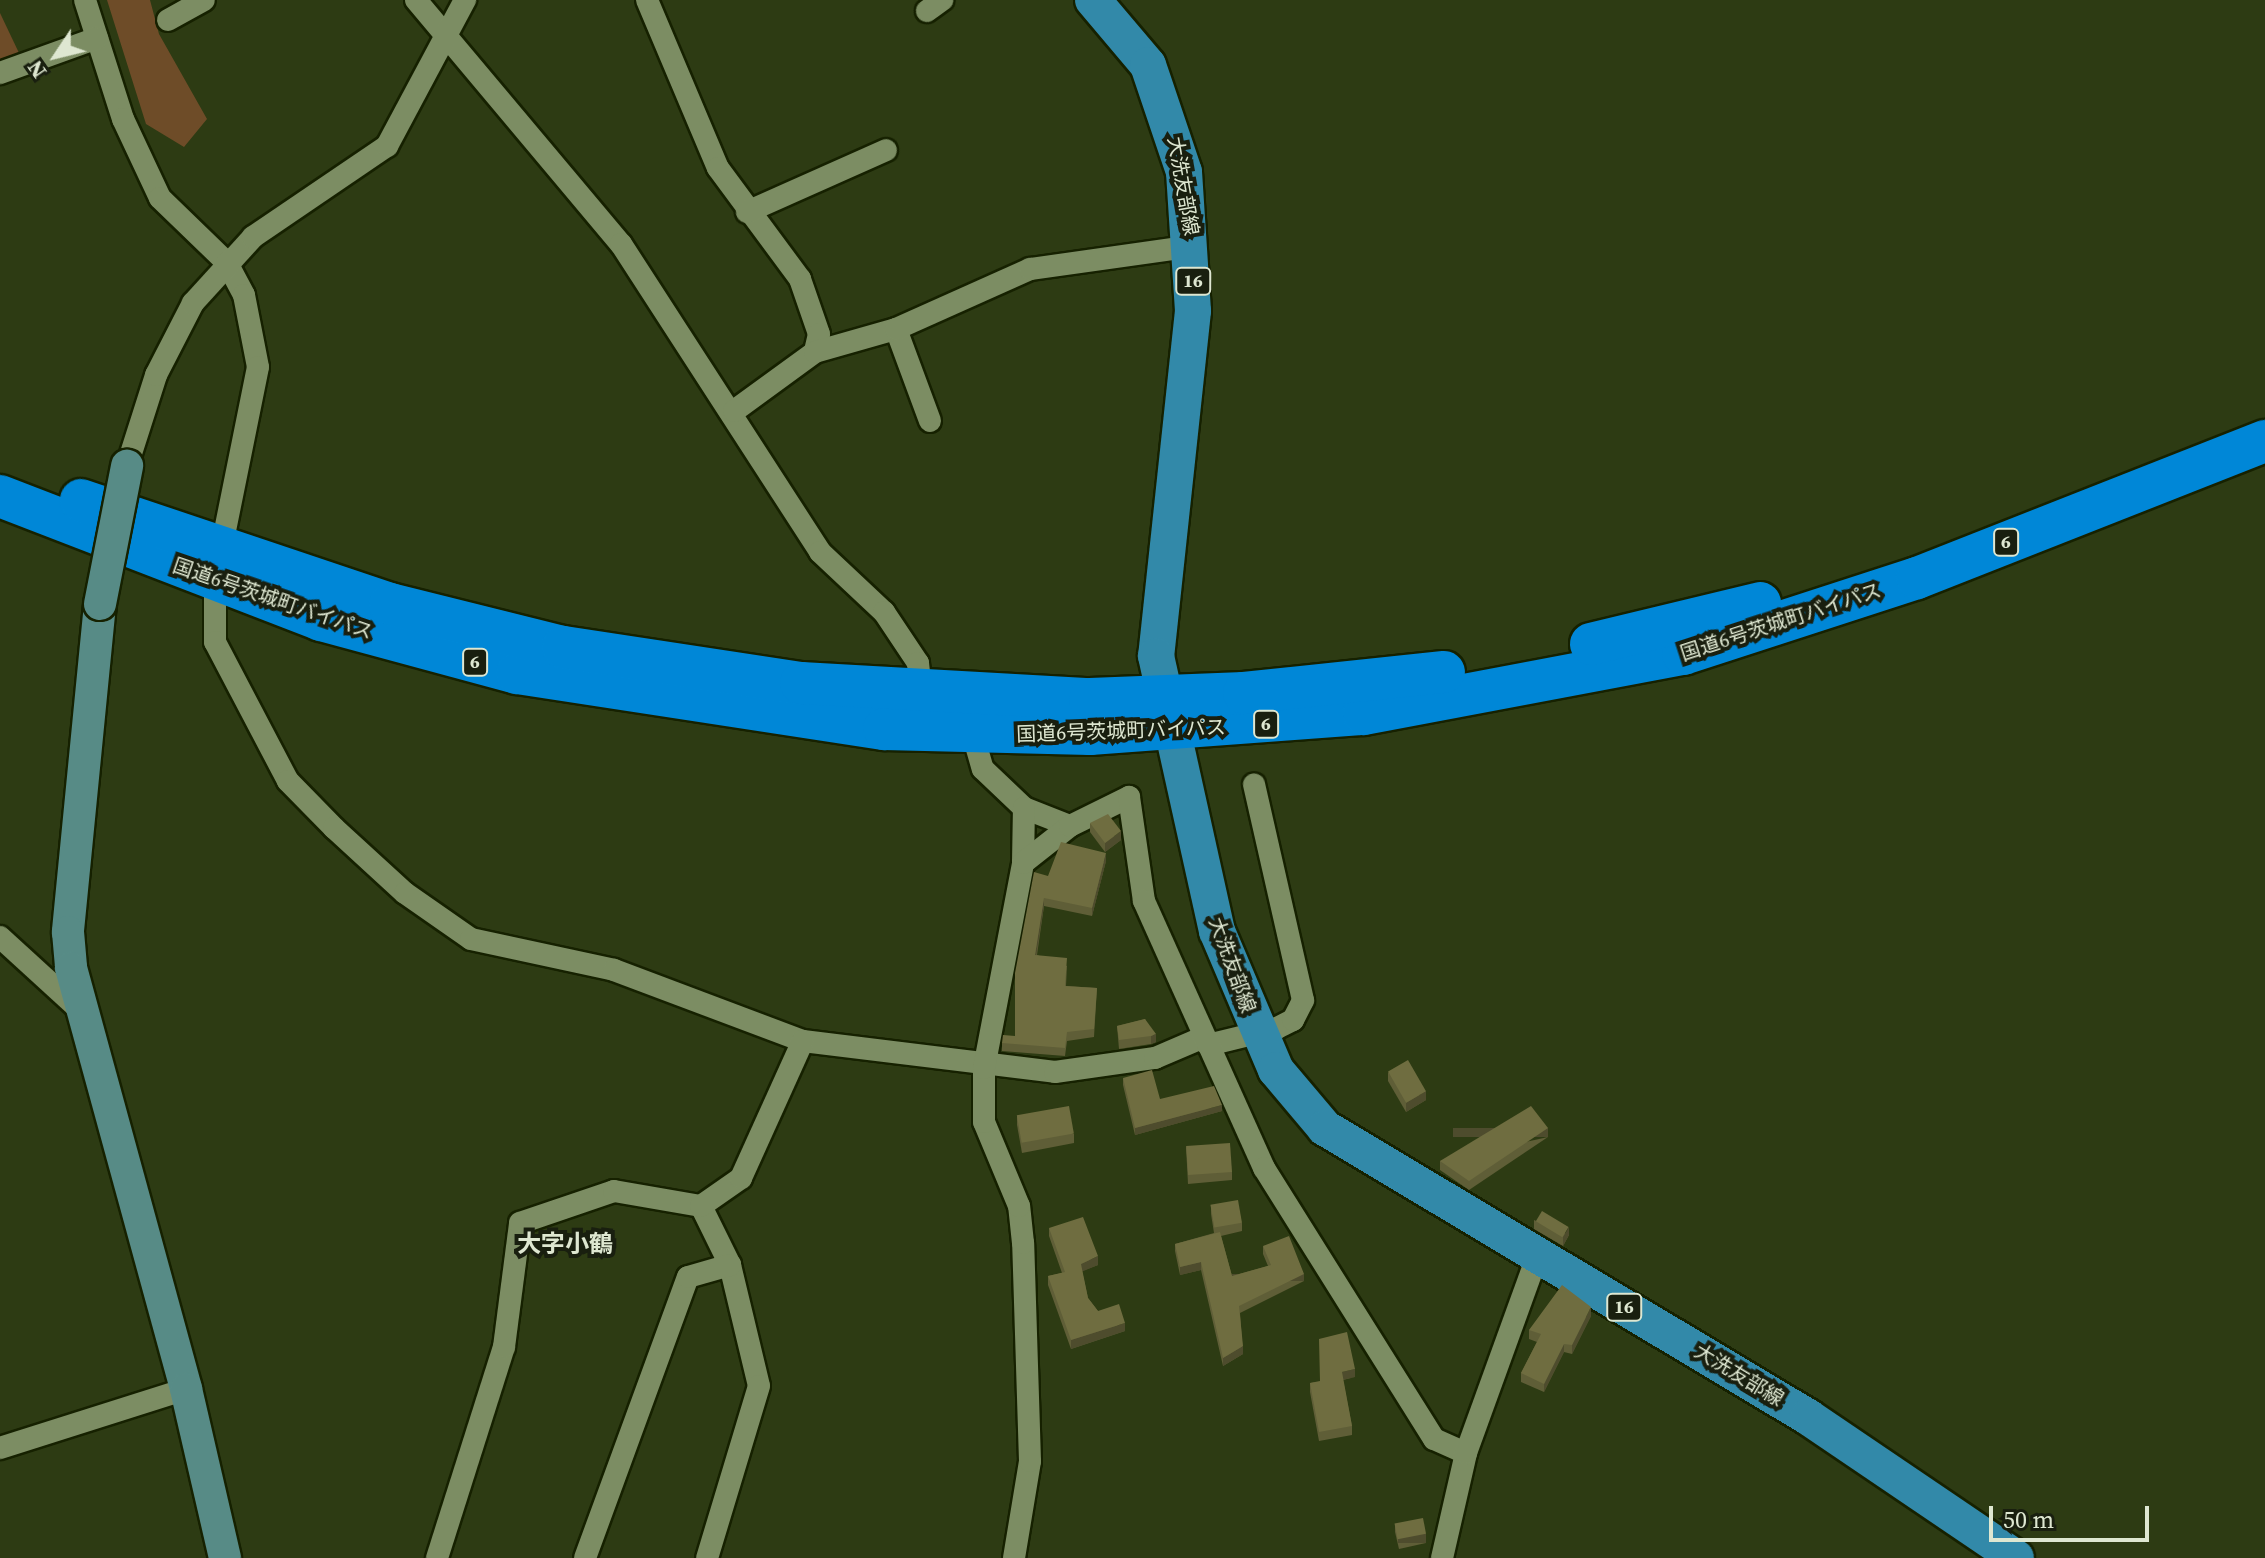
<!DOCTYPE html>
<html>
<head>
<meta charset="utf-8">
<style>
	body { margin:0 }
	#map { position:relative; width:2265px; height:1558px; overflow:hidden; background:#2d3b13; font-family:"Source Serif 4","Noto Sans JP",serif }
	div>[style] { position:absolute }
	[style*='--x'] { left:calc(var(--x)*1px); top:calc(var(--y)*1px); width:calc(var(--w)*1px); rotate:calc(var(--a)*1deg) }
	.green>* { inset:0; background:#6e4c28 }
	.roads { filter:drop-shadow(2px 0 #162100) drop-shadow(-2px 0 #162100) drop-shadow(0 2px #162100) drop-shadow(0 -2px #162100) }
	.street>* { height:22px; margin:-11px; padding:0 11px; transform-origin:11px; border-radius:11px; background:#7c8d63 }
	.secondary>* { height:32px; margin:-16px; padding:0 16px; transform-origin:16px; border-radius:16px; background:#578b86 }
	.primary>* { height:36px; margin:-18px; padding:0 18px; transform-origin:18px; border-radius:18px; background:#3289a9 }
	.highway>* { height:42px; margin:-21px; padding:0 21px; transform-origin:21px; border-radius:21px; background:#0087d7 }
	.bridges { filter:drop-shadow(2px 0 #162100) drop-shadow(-2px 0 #162100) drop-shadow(0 2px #162100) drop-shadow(0 -2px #162100) }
	.secondary-bridge>* { height:32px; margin:-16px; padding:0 16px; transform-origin:16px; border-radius:16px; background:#578b86 }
	.wall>* { inset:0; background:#5f5e37 }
	.shaded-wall>* { inset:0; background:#4e4c2d; transform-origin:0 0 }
	.building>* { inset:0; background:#6f6d40; transform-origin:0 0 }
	span { translate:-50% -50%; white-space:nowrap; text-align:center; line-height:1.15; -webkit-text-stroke:8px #191f0f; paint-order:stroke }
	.shield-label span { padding:2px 6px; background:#191f0f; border:2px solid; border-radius:6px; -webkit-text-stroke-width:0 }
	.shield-label { font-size:18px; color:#dee7d1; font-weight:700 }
	.street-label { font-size:20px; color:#dee7d1 }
	.quarter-label { font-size:24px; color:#dee7d1; font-weight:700 }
	.north { position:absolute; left:16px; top:16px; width:80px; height:80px; -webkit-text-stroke:6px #191f0f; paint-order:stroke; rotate:235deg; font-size:22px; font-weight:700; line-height:32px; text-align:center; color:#dee7d1 }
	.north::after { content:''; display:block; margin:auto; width:28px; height:36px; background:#dee7d1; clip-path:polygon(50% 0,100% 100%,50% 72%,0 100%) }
	.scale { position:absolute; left:1989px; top:1506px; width:160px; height:36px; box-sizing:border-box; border:4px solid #dee7d1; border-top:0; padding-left:10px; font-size:24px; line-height:28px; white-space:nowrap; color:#dee7d1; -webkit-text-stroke:6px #191f0f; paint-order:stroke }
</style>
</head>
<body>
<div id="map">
	<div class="green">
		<div style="clip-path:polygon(107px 0,150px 0,159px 34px,207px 119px,184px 147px,146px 124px)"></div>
		<div style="clip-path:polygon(0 13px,19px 53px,0 63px)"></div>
	</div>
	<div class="roads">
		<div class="street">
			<div style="--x:85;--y:0;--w:125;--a:72.3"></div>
			<div style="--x:123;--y:119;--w:87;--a:64.9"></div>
			<div style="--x:160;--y:198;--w:93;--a:44.1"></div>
			<div style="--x:227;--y:263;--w:36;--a:62"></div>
			<div style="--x:244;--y:295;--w:73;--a:79"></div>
			<div style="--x:258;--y:367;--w:218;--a:101.4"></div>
			<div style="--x:215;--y:581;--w:61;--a:90"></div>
			<div style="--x:215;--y:642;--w:157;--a:62.3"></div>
			<div style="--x:288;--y:781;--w:66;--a:45.6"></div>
			<div style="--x:334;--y:828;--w:96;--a:42.5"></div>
			<div style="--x:405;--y:893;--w:80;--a:34.9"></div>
			<div style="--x:471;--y:939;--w:146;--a:12.2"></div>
			<div style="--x:614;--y:970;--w:202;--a:20.6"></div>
			<div style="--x:803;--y:1041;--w:254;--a:7"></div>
			<div style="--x:1055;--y:1072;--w:101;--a:-8"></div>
			<div style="--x:1155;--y:1058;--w:53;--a:-23.2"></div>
			<div style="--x:416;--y:0;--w:319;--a:50"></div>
			<div style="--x:621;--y:244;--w:367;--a:57.1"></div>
			<div style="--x:820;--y:552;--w:88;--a:43.2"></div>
			<div style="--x:884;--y:612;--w:61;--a:56.3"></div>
			<div style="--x:918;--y:663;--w:27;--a:84"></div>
			<div style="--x:647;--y:0;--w:182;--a:67.1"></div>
			<div style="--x:718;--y:168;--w:138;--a:53.5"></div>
			<div style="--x:800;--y:279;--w:58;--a:70.9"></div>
			<div style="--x:819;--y:334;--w:18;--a:103"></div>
			<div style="--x:927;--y:11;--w:19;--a:-36"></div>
			<div style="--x:168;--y:20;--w:41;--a:-29.1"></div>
			<div style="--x:0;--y:73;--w:103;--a:-19.8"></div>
			<div style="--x:747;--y:212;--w:152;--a:-24"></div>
			<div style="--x:896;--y:329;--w:98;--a:69.7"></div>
			<div style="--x:734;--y:411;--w:100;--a:-36.1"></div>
			<div style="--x:815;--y:352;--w:84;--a:-15.9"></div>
			<div style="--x:896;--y:329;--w:147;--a:-24.1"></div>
			<div style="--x:1030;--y:269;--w:165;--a:-8"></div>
			<div style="--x:127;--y:466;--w:96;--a:-72.3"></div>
			<div style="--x:156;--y:375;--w:81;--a:-62.8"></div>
			<div style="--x:193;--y:303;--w:89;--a:-47.7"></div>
			<div style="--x:253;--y:237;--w:162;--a:-34.2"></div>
			<div style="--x:387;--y:146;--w:166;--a:-61.9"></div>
			<div style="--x:973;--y:735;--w:35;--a:74"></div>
			<div style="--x:983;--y:769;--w:57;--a:43.6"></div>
			<div style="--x:1024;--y:808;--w:49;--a:21.4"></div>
			<div style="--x:1023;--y:863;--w:55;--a:-89"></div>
			<div style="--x:0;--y:937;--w:110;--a:42.4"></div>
			<div style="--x:1208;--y:1045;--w:71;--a:-13.8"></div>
			<div style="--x:1277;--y:1028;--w:18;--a:-27"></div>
			<div style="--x:1293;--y:1020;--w:22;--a:-63"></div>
			<div style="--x:1303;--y:1000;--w:221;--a:-102.8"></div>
			<div style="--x:701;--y:1206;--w:66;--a:63.8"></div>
			<div style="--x:730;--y:1265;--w:124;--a:76.5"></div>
			<div style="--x:759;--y:1386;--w:180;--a:106.8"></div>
			<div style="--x:0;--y:1448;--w:195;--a:-17.6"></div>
			<div style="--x:437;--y:1558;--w:221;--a:-72.4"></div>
			<div style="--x:504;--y:1347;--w:125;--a:-82.6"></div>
			<div style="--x:520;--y:1223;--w:99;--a:-18.8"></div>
			<div style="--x:614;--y:1191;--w:88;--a:9.8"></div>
			<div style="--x:701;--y:1206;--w:49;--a:-35"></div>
			<div style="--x:741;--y:1178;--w:150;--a:-65.7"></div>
			<div style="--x:585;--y:1558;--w:299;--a:-69.9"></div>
			<div style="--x:688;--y:1277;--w:44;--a:-15.9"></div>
			<div style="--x:1014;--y:1558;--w:98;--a:-80.6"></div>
			<div style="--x:1030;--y:1461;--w:218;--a:-91.8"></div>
			<div style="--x:1023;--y:1243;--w:37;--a:-96"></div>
			<div style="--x:1019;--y:1206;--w:91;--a:-112.6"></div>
			<div style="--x:984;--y:1122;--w:54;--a:-90"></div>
			<div style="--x:984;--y:1068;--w:209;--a:-79.2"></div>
			<div style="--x:1023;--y:863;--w:60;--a:-38.2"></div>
			<div style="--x:1070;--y:826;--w:66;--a:-26.2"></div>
			<div style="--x:1129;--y:797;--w:105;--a:81.8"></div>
			<div style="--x:1144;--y:901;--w:293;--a:65.8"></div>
			<div style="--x:1264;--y:1168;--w:320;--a:57.9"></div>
			<div style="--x:1434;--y:1439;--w:35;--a:24"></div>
			<div style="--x:1442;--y:1558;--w:108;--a:-77.1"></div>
			<div style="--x:1466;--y:1453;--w:208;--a:-70.1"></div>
		</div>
		<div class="secondary">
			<div style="--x:100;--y:604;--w:330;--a:95.6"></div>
			<div style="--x:68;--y:932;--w:36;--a:85"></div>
			<div style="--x:71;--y:968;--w:436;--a:74.7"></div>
			<div style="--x:186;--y:1389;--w:173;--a:77"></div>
		</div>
		<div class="primary">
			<div style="--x:1093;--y:0;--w:85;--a:49.8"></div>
			<div style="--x:1148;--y:65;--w:113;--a:71.4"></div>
			<div style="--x:1184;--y:172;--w:139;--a:86.3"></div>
			<div style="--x:1193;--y:311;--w:347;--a:96.1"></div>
			<div style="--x:1156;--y:656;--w:282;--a:77.5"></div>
			<div style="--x:1217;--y:931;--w:151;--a:67"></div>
			<div style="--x:1276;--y:1070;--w:76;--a:49.8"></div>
			<div style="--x:1325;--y:1128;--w:563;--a:30.89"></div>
			<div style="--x:1808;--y:1417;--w:251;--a:34.1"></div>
		</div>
		<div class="highway">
			<div style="--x:0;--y:496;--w:344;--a:21.1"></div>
			<div style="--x:321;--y:620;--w:203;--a:15.1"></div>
			<div style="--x:517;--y:673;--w:371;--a:8.7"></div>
			<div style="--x:884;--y:729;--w:206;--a:1.4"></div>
			<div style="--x:1090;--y:734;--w:275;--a:-4.2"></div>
			<div style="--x:1364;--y:714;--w:325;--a:-10.7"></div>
			<div style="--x:1683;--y:654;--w:246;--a:-18"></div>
			<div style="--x:1917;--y:578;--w:374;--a:-21.5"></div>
			<div style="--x:81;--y:500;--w:326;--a:18.6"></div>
			<div style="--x:390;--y:604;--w:178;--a:14"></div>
			<div style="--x:563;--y:647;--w:241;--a:8.6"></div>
			<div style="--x:801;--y:683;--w:289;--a:3.2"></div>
			<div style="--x:1090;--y:699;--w:154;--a:-2.2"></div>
			<div style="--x:1244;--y:693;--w:201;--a:-6"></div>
			<div style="--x:1591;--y:644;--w:174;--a:-13.6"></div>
		</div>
	</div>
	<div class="bridges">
		<div class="secondary-bridge">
			<div style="--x:100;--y:604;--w:141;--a:-78.9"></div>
		</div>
	</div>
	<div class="wall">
		<div style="clip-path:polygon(1090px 823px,1121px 840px,1105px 852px,1090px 832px)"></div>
		<div style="clip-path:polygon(1106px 861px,1092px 916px,1044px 906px,1037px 955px,1067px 966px,1066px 986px,1097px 988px,1094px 1037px,1067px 1041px,1065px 1056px,1002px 1051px,1002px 1043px,1015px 1036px,1048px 876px)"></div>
		<div style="clip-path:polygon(1145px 1019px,1156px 1042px,1151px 1044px,1119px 1049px,1117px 1026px)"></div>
		<div style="clip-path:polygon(1388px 1072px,1426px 1100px,1406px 1112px,1388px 1081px)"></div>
		<div style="clip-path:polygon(1123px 1078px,1160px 1099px,1222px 1111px,1135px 1135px,1123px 1085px)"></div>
		<div style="clip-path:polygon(1017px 1116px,1074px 1134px,1074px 1143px,1022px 1153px,1017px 1125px)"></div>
		<div style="clip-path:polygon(1548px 1137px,1469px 1190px,1440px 1170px,1440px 1161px)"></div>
		<div style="clip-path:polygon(1186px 1147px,1232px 1172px,1232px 1180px,1188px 1184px)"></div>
		<div style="clip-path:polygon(1211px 1206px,1242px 1223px,1242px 1231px,1221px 1236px,1232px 1276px,1268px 1266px,1263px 1254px,1263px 1246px,1304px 1281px,1240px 1313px,1243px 1354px,1223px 1366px,1201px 1270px,1180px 1275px,1175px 1251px,1175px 1244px,1214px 1233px,1211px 1214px)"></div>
		<div style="clip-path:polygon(1534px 1220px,1569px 1235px,1563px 1246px,1534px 1229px)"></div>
		<div style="clip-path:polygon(1049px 1228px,1098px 1265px,1082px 1271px,1088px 1298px,1098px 1311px,1125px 1331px,1071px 1349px,1048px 1285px,1048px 1276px,1062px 1273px,1049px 1236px)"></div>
		<div style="clip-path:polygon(1591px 1316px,1572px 1354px,1564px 1352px,1544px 1392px,1521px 1382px,1521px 1373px,1537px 1342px,1529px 1339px,1529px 1330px)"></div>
		<div style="clip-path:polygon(1355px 1377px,1343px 1380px,1352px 1426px,1352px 1435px,1319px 1441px,1310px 1392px,1310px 1383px)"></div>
		<div style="clip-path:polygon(1395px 1524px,1426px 1543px,1399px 1549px,1395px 1532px)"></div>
	</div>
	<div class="shaded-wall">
		<div style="clip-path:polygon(1121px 831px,1121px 840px,1105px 852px,1105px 843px)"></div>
		<div style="clip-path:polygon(1106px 853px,1106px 861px,1092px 916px,1092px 908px)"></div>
		<div style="clip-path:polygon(1044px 898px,1044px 906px,1035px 963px,1035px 955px)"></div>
		<div style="clip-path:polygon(1156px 1034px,1156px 1042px,1151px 1044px,1151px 1036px)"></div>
		<div style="clip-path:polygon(1426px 1091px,1426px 1100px,1406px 1112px,1406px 1103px)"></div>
		<div style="clip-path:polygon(1222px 1105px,1222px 1111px,1135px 1135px,1135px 1128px)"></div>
		<div style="left:1548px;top:1128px;width:9px;height:95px;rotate:90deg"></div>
		<div style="clip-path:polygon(1569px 1227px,1569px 1235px,1563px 1246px,1563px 1237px)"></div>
		<div style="clip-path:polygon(1098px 1256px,1098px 1265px,1081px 1272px,1081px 1264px)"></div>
		<div style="clip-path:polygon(1201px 1262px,1201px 1270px,1180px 1275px,1180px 1267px)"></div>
		<div style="left:1304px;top:1274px;width:7px;height:72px;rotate:90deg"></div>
		<div style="clip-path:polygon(1591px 1307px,1591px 1316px,1572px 1354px,1572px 1345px)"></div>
		<div style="clip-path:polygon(1125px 1323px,1125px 1331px,1071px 1349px,1071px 1340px)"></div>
		<div style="clip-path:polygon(1564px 1344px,1564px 1352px,1544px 1392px,1544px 1384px)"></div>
		<div style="clip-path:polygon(1243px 1346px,1243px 1354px,1223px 1366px,1223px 1358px)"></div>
		<div style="clip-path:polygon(1355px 1369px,1355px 1377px,1342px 1380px,1342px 1372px)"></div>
		<div style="left:1426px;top:1534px;width:9px;height:28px;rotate:90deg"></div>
	</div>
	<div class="building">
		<div style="clip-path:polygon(1108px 814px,1121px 831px,1105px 843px,1090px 823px)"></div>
		<div style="clip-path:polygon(1061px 842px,1106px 853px,1092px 908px,1044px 898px,1035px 955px,1067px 958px,1065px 986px,1097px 988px,1094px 1029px,1067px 1032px,1065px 1048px,1002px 1043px,1003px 1035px,1015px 1036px,1015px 973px,1034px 872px,1048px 876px)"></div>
		<div style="clip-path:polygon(1145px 1019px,1156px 1034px,1151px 1036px,1119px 1040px,1117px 1026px)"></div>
		<div style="left:1408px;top:1060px;width:36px;height:23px;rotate:60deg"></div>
		<div style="clip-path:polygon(1152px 1070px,1160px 1099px,1214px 1086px,1222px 1105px,1135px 1128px,1123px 1078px)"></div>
		<div style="left:1069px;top:1106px;width:28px;height:53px;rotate:80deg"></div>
		<div style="clip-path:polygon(1531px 1106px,1548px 1128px,1469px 1181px,1440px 1161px)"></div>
		<div style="left:1230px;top:1143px;width:29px;height:44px;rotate:86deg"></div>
		<div style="left:1238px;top:1200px;width:23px;height:28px;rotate:80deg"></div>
		<div style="left:1542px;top:1211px;width:31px;height:12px;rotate:31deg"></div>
		<div style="clip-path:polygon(1083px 1217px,1098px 1256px,1081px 1264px,1088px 1298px,1098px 1311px,1119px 1304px,1125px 1323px,1071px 1340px,1048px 1276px,1065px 1272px,1049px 1228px)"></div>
		<div style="clip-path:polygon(1220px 1232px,1232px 1276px,1271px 1265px,1263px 1246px,1289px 1236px,1304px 1274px,1239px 1306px,1243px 1346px,1223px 1358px,1201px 1262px,1180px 1267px,1175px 1244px)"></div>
		<div style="clip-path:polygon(1562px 1285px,1591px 1307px,1572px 1345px,1564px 1344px,1544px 1384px,1521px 1373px,1541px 1334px,1529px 1330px)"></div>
		<div style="clip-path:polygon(1347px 1332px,1355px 1369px,1342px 1372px,1352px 1426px,1319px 1432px,1310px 1383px,1320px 1381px,1319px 1339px)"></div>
		<div style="left:1423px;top:1518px;width:16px;height:29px;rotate:79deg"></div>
	</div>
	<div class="shield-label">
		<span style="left:1193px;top:281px">16</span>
		<span style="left:2006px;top:542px">6</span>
		<span style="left:475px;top:662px">6</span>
		<span style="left:1266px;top:724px">6</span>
		<span style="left:1624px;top:1307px">16</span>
	</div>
	<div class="street-label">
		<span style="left:1183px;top:186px;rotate:80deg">大洗友部線</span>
		<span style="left:273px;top:599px;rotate:19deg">国道6号茨城町バイパス</span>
		<span style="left:1781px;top:622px;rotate:-18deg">国道6号茨城町バイパス</span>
		<span style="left:1121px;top:731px;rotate:-2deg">国道6号茨城町バイパス</span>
		<span style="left:1232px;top:965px;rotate:70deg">大洗友部線</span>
		<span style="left:1739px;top:1375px;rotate:31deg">大洗友部線</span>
	</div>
	<div class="quarter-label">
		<span style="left:565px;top:1244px">大字小鶴</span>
	</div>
	<div class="north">N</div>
	<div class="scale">50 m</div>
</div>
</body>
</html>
